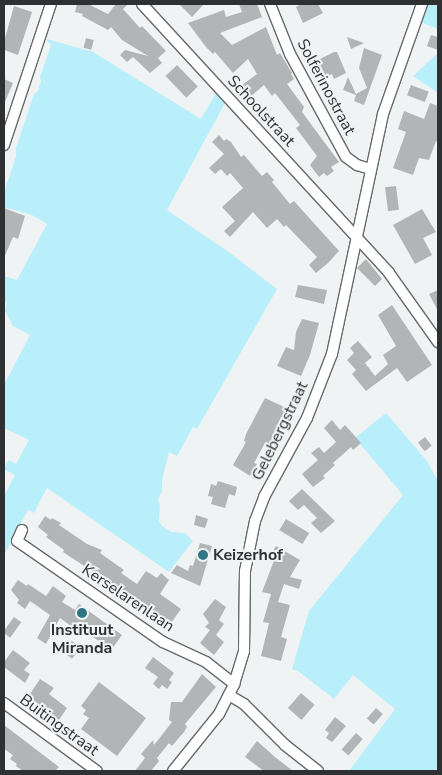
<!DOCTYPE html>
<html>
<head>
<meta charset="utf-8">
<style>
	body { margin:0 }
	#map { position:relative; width:442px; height:775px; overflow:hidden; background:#eff3f4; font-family:"Nunito Sans",sans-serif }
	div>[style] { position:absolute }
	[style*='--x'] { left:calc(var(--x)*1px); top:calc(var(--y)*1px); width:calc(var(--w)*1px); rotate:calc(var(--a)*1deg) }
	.green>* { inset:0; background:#b9effb }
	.building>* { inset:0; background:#b1b5b6; transform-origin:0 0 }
	.roads { filter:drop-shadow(1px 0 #66696a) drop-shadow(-1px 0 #66696a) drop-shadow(0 1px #66696a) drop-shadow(0 -1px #66696a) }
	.minor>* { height:10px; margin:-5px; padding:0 5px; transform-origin:5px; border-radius:5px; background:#fff }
	.dots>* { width:14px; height:14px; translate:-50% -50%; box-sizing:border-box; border:2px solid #eff3f4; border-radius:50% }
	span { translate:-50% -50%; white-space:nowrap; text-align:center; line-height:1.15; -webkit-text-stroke:4px #eff3f4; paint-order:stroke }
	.street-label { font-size:16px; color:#2f3031 }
	.poi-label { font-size:16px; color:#2f3031; font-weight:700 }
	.left { translate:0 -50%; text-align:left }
	.frame { position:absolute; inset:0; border:5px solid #2f3031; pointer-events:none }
</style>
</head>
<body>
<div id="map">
	<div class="green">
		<div style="clip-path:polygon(426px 4px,438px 4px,438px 29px,420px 22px)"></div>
		<div style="clip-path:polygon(47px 39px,93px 52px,201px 119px,217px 91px,226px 101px,167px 210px,230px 253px,277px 289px,197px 429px,193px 427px,177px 456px,169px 452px,162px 480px,162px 491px,158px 500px,160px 505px,159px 521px,162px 526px,171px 532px,185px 533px,193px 541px,169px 572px,47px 488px,34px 513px,28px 510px,4px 555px,4px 496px,15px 475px,4px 469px,9px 460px,16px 464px,29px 440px,4px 428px,4px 381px,6px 381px,30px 335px,13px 326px,5px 311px,7px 303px,4px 300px,4px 276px,17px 280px,47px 224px,32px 215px,4px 207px,4px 193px,16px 156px,16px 148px,34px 94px,38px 91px,41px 81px,40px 77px,51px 45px,47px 41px)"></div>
		<div style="clip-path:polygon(438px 53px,438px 93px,413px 76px)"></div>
		<div style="clip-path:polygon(386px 413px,427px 461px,438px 481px,438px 771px,349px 771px,395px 709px,353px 675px,334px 699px,298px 671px,292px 669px,309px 611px,403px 495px,355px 438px)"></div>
	</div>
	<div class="building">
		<div style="clip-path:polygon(77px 4px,88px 4px,108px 14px,116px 4px,128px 4px,123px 9px,140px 28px,142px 26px,166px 51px,158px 58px,162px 63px,150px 73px,133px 57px,127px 62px,120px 55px,125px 50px,148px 56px,122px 40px,111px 27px,108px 30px,82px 16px,83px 14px,75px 12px)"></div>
		<div style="clip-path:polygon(179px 4px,204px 4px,192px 17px)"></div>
		<div style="clip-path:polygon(239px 4px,257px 4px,262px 17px,220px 33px,232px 45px,266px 27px,277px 55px,280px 53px,292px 73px,291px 74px,294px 79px,287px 84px,304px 107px,302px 112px,339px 162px,331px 167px,334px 171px,327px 176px,324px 173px,319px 177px,310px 165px,317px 156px,296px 128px,300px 125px,275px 93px,272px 96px,264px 85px,251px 96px,242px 85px,257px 74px,248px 59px,233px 73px,215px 52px,213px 54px,206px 47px,188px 23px,224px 10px,226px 17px,242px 12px)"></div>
		<div style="clip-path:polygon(301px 4px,318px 4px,323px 13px,303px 23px,296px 7px)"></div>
		<div style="clip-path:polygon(14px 6px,32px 12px,18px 55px,4px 50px,4px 42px)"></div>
		<div style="clip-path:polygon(431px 35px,438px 37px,438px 50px,427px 46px)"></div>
		<div style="clip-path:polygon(347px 37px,364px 43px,351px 49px)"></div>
		<div style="left:86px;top:38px;width:8px;height:10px;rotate:14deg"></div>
		<div style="clip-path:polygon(364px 48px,382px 55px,364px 105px,354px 101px,356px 95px,343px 90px,348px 77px,356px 94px,367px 88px,359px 68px)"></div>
		<div style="clip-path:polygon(334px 52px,337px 52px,346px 73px,334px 79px,332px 74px,326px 77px,318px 60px)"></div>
		<div style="left:177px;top:65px;width:30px;height:16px;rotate:46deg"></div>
		<div style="clip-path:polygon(4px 79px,13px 83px,4px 104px)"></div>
		<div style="left:411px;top:85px;width:19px;height:11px;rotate:21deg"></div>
		<div style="clip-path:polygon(430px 103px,438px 106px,438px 142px,436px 141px,429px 160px,419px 158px,413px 175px,393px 168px,406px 132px,398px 129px,404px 111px,424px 119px)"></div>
		<div style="clip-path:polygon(219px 135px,224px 141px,226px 139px,231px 142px,241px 157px,244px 155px,262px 176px,267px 172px,274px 180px,272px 182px,290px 204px,294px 201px,339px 251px,328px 263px,316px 273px,309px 265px,317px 257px,286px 225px,284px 227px,277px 219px,267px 228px,253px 212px,230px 237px,224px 231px,235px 221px,222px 207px,243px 188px,230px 173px,227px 176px,221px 169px,215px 174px,209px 168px,224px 154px,212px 142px)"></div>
		<div style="left:396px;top:186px;width:24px;height:11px;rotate:83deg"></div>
		<div style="clip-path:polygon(4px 208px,25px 216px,18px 239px,13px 237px,4px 258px)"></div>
		<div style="clip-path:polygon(422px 209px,436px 232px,423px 238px,432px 255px,415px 264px,393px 225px)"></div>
		<div style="clip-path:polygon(366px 259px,382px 279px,375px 286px,357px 268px)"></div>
		<div style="clip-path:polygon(298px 285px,327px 290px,324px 304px,295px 297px)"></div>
		<div style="clip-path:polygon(438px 290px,438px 311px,429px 294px)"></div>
		<div style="clip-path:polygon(392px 305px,432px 365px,407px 382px,397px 368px,366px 391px,352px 374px,356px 370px,347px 360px,354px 353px,350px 348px,358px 341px,372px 357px,365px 363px,375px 376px,388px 364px,383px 355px,396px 346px,378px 315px)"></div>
		<div style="clip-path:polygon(302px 319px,319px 323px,310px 355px,301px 376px,277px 366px,286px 347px,294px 350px,296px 332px)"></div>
		<div style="clip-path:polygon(265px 398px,286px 408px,269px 445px,265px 443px,254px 463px,257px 464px,250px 476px,233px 465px,246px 442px,244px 441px,246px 434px)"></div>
		<div style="clip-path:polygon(332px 420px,340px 430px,345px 425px,361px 443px,353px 450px,351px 447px,333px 463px,335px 465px,323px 476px,325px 478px,313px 487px,302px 474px,318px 460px,311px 453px,319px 447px,324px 453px,336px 442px,324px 428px)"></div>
		<div style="left:425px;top:437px;width:11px;height:9px;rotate:52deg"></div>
		<div style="clip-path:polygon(218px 481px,237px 487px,235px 496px,229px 494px,225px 508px,211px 504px,213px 497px,208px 496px,211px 484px,216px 486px)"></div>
		<div style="clip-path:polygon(302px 489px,335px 521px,321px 533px,311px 523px,317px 518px,304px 505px,298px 510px,289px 501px)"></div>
		<div style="clip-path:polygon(196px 515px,208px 519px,205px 528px,194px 525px)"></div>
		<div style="clip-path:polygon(45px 516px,51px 520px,52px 518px,61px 523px,59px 525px,87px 544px,102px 550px,100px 553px,124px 570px,121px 573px,137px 584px,146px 571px,157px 578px,161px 573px,169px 580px,160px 594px,181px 609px,169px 626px,103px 580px,104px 579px,63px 552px,64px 550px,46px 537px,48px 535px,38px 527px)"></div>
		<div style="left:286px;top:519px;width:27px;height:13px;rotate:31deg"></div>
		<div style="clip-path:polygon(200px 543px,212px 546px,200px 586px,171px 573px,177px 565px,188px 571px,190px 565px,193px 566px)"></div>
		<div style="clip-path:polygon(276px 546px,300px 560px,290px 577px,302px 580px,299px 589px,284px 584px,278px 602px,290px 605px,281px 637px,287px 639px,281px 661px,261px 656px,269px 623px,263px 622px,271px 594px,262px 592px,275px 558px,270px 557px)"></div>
		<div style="clip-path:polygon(18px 580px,27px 586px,28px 584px,46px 596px,53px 586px,66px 596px,62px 602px,75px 610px,79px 604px,122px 635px,109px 653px,98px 645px,100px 642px,82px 629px,79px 632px,60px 618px,46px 644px,37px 638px,50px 615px,30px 601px,25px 609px,17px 603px,19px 600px,11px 590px)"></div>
		<div style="clip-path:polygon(215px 599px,226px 607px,219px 620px,224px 624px,216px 635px,224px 642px,214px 655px,200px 643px,210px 630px,205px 627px,209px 623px,203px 614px)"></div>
		<div style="left:14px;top:617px;width:9px;height:19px;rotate:36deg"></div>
		<div style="left:72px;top:641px;width:11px;height:14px;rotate:38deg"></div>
		<div style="clip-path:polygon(13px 650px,30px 663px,24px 670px,30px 674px,25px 683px,4px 667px,4px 662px)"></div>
		<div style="clip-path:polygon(153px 657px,174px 673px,169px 680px,172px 682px,167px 689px,162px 685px,159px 689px,153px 684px,158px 677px,145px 668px)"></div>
		<div style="clip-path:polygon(202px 674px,216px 687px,185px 724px,187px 727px,184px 732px,172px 746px,169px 743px,157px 758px,159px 761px,151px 771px,135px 771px,145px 758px,141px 754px,153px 740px,154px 745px,172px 722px,169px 720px,171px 702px,182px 702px)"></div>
		<div style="clip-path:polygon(40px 679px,54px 688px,49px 694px,67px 708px,59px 720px,28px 697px)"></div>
		<div style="clip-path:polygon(99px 682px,146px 718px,117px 756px,81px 729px,89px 718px,83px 714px,86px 710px,81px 706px)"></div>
		<div style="left:301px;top:693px;width:18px;height:20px;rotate:41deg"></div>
		<div style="left:376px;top:708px;width:9px;height:14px;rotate:41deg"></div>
		<div style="clip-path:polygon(335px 717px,346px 726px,332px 742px,326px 738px,329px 733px,325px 730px)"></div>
		<div style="clip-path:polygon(4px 725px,59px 767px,55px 771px,23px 771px,16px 766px,17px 764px,10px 759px,13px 755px,4px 749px)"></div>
		<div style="left:356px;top:733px;width:9px;height:22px;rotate:41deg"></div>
		<div style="clip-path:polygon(257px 741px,275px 757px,293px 771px,264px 771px,245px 757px)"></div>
	</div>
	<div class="roads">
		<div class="minor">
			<div style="--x:142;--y:4;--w:365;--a:47.4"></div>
			<div style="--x:389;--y:273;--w:85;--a:54.6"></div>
			<div style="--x:270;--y:4;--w:54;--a:68.2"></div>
			<div style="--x:290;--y:54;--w:117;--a:61.5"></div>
			<div style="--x:346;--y:157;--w:14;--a:36"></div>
			<div style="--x:357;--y:165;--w:14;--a:17"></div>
			<div style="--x:4;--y:145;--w:149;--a:-71.6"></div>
			<div style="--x:22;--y:530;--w:12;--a:114"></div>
			<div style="--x:17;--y:541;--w:178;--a:34.7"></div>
			<div style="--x:163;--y:642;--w:47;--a:24.9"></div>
			<div style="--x:206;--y:662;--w:36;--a:38"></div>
			<div style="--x:229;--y:695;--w:17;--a:31"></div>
			<div style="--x:244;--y:704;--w:58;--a:45"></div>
			<div style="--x:285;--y:745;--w:42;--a:38.2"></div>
			<div style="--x:4;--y:703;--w:115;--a:36.2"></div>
			<div style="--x:173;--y:771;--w:73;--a:-51.1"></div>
			<div style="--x:219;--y:714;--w:34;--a:-63"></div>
			<div style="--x:234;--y:684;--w:34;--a:-73"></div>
			<div style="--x:244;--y:651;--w:80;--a:-89.3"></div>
			<div style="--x:245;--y:571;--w:51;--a:-78.7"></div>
			<div style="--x:255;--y:521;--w:26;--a:-69"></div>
			<div style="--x:264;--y:497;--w:90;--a:-61.4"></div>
			<div style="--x:307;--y:418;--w:69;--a:-68.7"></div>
			<div style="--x:332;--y:354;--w:245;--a:-78"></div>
			<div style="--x:383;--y:114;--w:117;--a:-70.5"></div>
		</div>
	</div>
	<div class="dots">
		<div style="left:203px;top:555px;background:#307584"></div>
		<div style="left:82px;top:613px;background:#307584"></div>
	</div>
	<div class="street-label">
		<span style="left:326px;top:87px;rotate:62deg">Solferinostraat</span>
		<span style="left:261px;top:111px;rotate:47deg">Schoolstraat</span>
		<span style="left:280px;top:431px;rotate:-64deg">Gelebergstraat</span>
		<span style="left:128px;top:598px;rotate:34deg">Kerselarenlaan</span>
		<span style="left:59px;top:725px;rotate:36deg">Buitingstraat</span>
	</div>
	<div class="poi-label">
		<span class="left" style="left:213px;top:555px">Keizerhof</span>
		<span style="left:82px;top:639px">Instituut<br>Miranda</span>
	</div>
	<div class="frame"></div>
</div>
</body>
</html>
